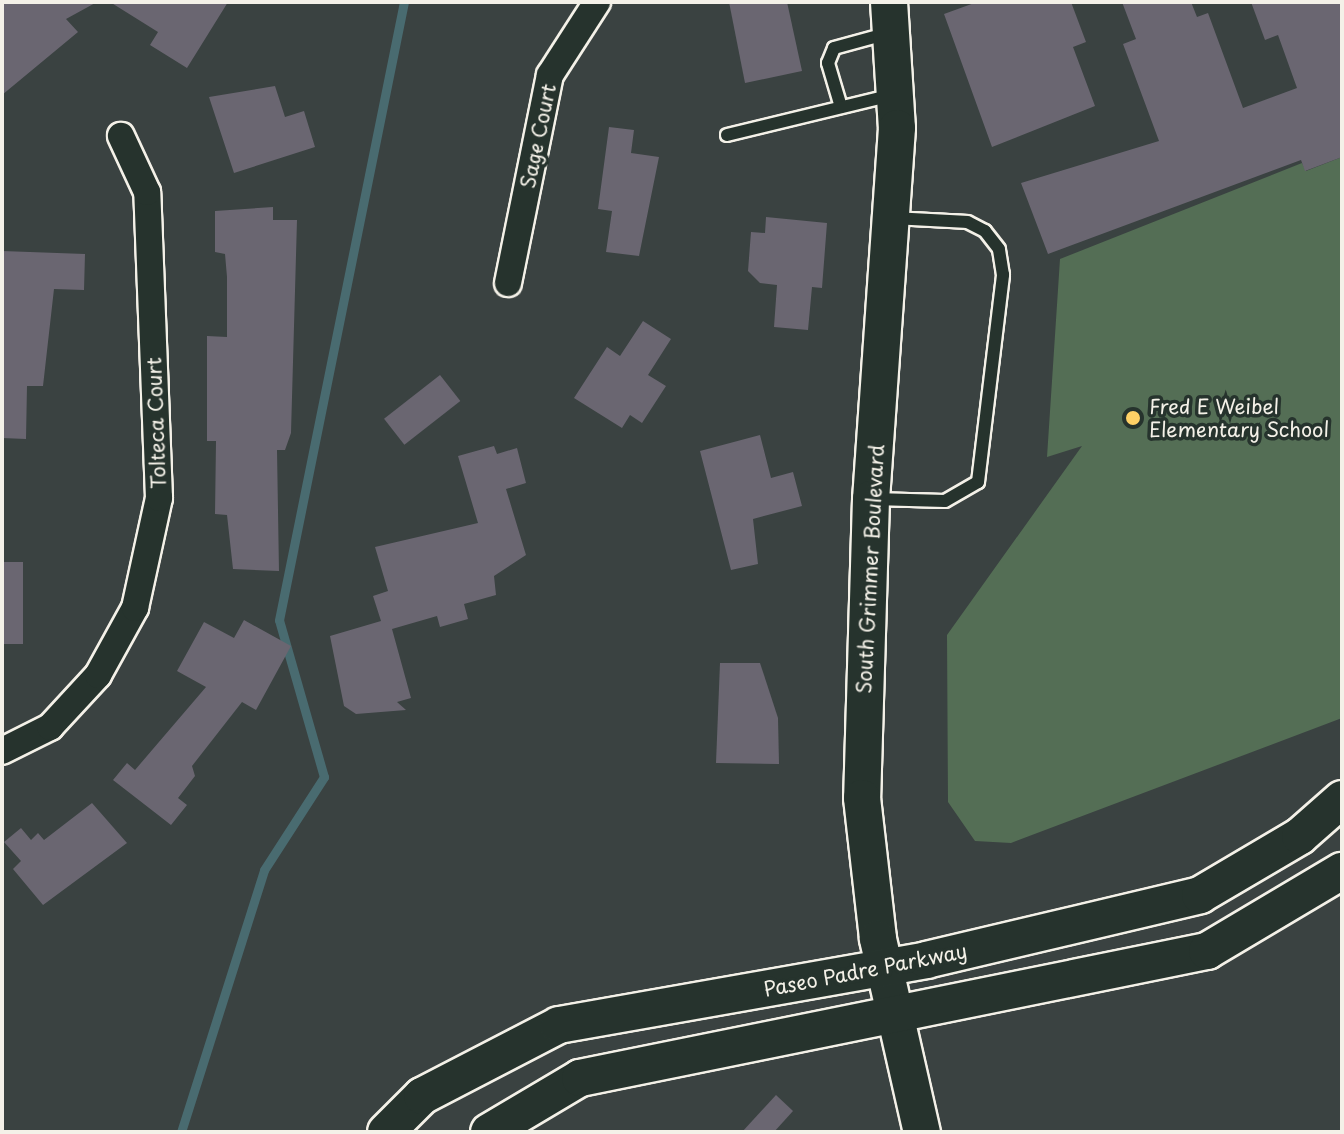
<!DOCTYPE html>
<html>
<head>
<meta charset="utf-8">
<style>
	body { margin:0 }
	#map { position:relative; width:1344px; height:1134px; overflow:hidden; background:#3a4241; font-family:"Playpen Sans",sans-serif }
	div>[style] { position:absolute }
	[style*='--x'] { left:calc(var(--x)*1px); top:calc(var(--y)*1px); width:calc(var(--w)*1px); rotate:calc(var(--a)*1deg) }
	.green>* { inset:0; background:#546e55 }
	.stream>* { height:9px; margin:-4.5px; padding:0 4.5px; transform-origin:4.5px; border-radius:4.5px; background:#496b70 }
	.building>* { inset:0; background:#6a6671; transform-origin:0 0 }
	.roads { filter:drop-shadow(2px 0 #f4f1e8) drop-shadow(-2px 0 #f4f1e8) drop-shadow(0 2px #f4f1e8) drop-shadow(0 -2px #f4f1e8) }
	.lane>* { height:12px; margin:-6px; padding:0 6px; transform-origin:6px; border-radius:6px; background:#26332d }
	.street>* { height:26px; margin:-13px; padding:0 13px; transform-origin:13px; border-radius:13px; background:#26332d }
	.secondary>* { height:36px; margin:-18px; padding:0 18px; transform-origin:18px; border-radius:18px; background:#26332d }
	.dots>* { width:22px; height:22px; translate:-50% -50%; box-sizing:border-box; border:4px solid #26332d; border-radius:50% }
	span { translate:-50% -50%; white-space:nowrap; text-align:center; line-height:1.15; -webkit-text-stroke:7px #26332d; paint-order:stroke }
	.street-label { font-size:20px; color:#f4f1e8 }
	.poi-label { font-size:20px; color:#f4f1e8 }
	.left { translate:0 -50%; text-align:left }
	.frame { position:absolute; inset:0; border:4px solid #f4f1e8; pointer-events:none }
</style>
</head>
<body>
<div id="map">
	<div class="green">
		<div style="clip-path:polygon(1342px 157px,1342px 718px,1011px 843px,975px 841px,948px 802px,947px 635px,1082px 446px,1047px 457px,1060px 259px,1302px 163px,1306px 171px)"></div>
	</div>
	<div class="stream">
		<div style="--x:181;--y:1132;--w:275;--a:-72.4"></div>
		<div style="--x:264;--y:870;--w:111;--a:-57.2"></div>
		<div style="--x:324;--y:777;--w:163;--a:-106"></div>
		<div style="--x:279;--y:620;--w:631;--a:-78.57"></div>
	</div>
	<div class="building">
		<div style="clip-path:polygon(2px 2px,97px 2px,66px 19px,78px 32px,2px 95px)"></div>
		<div style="clip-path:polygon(110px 2px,228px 2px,187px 68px,150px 45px,158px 32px)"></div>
		<div style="clip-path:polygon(729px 2px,787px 2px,802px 71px,745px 83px)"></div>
		<div style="clip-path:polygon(977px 2px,1071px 2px,1086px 42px,1073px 47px,1095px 106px,992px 147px,944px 14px)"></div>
		<div style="clip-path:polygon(1122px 2px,1191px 2px,1197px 17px,1208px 13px,1243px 108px,1297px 88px,1278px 35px,1265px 40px,1251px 2px,1342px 2px,1342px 157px,1305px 171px,1301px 160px,1048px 254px,1021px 183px,1159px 141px,1123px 44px,1136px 39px)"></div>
		<div style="clip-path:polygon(275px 86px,285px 117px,304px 111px,315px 147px,234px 173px,209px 97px)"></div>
		<div style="clip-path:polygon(609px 127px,634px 130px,631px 153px,659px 157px,639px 256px,606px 252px,612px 211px,598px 209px)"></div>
		<div style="clip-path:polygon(273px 207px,273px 220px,297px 220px,291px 433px,285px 450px,277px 450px,279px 571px,233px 569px,227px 515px,215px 514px,216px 441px,207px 441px,207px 336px,227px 337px,227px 277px,225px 254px,215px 252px,215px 211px)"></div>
		<div style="clip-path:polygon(766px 217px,827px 223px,822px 288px,812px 287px,808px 330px,774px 327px,777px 285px,760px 283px,748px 271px,751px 232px,765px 233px)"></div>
		<div style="clip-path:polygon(2px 251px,85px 254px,84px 290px,54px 289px,43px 386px,27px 386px,26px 439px,2px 438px)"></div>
		<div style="clip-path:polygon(643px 321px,671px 339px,648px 375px,666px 386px,642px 423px,630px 415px,622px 428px,574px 398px,607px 347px,620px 356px)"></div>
		<div style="left:440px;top:375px;width:33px;height:71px;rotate:52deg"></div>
		<div style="clip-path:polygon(760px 435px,771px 478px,793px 472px,802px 506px,753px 519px,758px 564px,731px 570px,700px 451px)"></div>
		<div style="clip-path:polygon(494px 446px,497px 454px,517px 448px,526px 483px,506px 489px,526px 555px,494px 576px,496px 595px,464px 604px,468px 619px,440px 627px,437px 616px,392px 629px,411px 698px,397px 702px,406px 710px,356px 714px,344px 706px,330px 636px,381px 621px,373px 596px,388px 591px,375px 547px,478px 523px,458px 456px)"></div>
		<div style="left:2px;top:562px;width:21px;height:82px"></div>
		<div style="clip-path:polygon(244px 620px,291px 646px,256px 710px,242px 702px,192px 766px,195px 776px,178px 798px,187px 805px,171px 825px,113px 780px,127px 763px,135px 770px,206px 687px,177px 671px,204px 622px,234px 638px)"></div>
		<div style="clip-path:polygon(720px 663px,760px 663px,778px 718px,779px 764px,716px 763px)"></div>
		<div style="clip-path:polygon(92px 803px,127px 843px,43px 905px,13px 869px,21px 861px,4px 842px,21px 828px,31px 840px,38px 833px,44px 840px)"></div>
		<div style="clip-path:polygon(776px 1095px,793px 1111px,774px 1132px,742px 1132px)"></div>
	</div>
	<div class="roads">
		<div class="lane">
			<div style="--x:841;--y:107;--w:46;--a:-106.5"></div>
			<div style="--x:828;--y:63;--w:16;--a:-68"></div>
			<div style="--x:834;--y:48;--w:57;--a:-15.3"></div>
			<div style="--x:727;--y:135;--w:170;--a:-13.6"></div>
			<div style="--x:874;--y:499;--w:71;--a:1.6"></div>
			<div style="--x:945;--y:501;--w:38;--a:-30"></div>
			<div style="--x:978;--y:482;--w:209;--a:-83.1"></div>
			<div style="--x:1003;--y:275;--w:26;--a:-99"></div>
			<div style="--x:999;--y:249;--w:23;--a:-128"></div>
			<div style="--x:985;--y:231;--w:20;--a:-153"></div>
			<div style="--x:967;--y:222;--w:73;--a:-176.9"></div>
		</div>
		<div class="street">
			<div style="--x:508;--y:283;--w:212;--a:-78.6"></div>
			<div style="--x:550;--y:75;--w:87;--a:-57.2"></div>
			<div style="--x:2;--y:751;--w:54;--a:-26.6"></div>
			<div style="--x:50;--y:727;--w:71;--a:-47.3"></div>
			<div style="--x:98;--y:675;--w:77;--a:-61.1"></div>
			<div style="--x:135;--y:608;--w:113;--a:-77.7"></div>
			<div style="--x:159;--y:498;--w:306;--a:-92.2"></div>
			<div style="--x:147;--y:192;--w:62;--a:-114.9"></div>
		</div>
		<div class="secondary">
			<div style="--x:889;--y:2;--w:126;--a:86.4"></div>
			<div style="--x:897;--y:128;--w:372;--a:94"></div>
			<div style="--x:871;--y:499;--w:299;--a:91.7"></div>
			<div style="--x:862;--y:798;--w:142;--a:83.5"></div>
			<div style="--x:878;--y:939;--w:198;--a:77.2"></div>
			<div style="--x:386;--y:1132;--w:51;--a:-45"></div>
			<div style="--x:422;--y:1096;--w:154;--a:-27.4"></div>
			<div style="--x:559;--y:1025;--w:373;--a:-10"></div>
			<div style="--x:926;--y:960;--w:282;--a:-13.3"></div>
			<div style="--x:1200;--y:895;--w:116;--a:-30.5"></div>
			<div style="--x:1300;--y:836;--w:56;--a:-41.4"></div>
			<div style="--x:489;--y:1132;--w:106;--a:-30.7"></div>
			<div style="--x:580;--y:1078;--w:640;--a:-11.45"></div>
			<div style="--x:1207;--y:951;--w:157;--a:-30.7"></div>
		</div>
	</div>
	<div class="dots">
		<div style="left:1133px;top:418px;background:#ffd166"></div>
	</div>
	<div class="street-label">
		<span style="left:538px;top:136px;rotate:-78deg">Sage Court</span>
		<span style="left:156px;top:423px;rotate:-92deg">Tolteca Court</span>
		<span style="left:870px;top:569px;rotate:-87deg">South Grimmer Boulevard</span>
		<span style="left:865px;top:970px;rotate:-11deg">Paseo Padre Parkway</span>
	</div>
	<div class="poi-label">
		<span class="left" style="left:1149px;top:418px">Fred E Weibel<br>Elementary School</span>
	</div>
	<div class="frame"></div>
</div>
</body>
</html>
